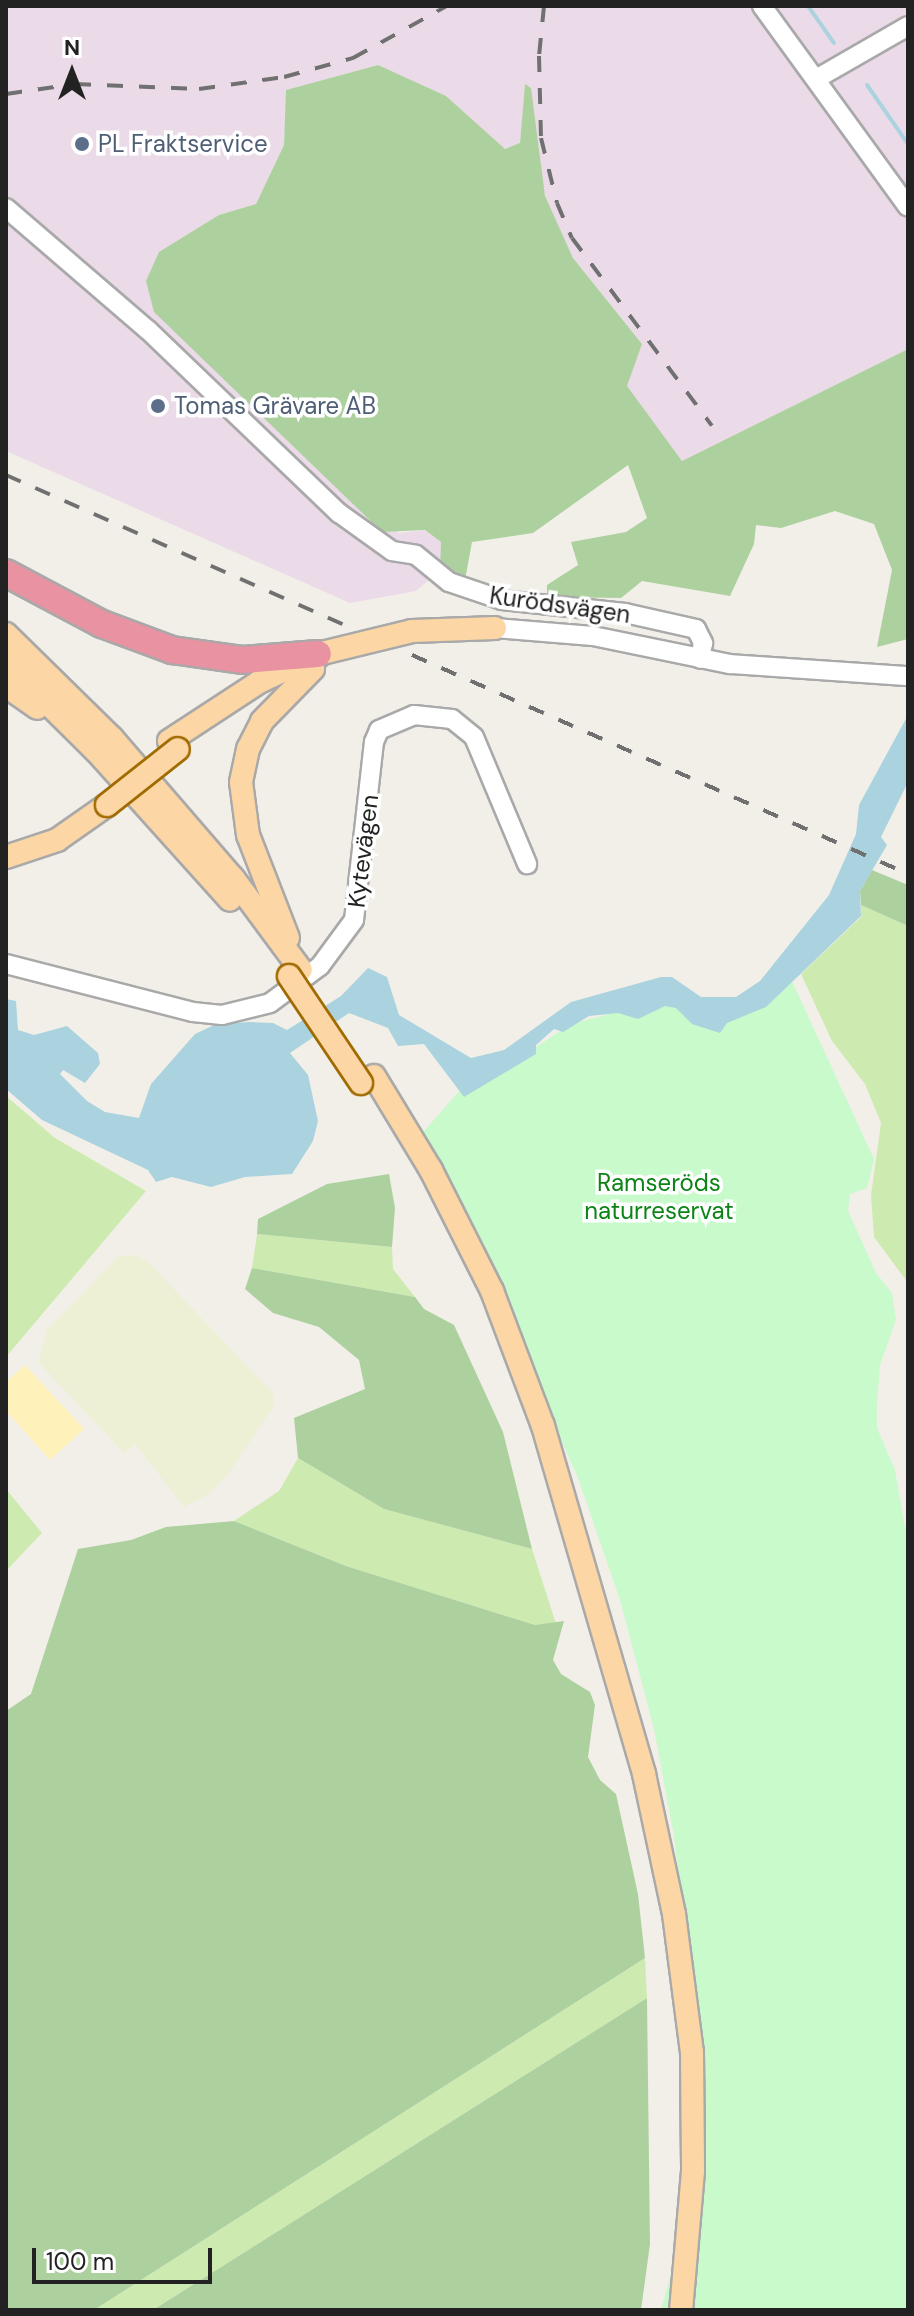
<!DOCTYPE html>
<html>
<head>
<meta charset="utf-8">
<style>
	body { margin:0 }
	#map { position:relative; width:914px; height:2316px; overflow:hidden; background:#f2efe9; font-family:"DM Sans",sans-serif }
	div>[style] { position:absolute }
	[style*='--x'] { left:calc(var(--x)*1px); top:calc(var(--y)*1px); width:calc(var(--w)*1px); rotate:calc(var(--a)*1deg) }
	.industrial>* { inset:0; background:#ebdbe8 }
	.farmland>* { inset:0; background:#eef0d5 }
	.grass>* { inset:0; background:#cdebb0 }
	.forest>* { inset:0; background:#add19e }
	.sand>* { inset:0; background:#fff1ba }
	.park>* { inset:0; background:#c8facc }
	.water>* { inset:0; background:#aad3df }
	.stream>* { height:4px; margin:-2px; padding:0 2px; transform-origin:2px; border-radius:2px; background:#aad3df }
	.roads { filter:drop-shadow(2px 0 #a9a9a9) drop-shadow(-2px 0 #a9a9a9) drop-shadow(0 2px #a9a9a9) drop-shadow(0 -2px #a9a9a9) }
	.minor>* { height:18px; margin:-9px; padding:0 9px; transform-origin:9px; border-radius:9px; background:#fff }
	.major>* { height:22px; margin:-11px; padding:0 11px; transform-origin:11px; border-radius:11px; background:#fcd6a4 }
	.highway>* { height:26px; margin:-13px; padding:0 13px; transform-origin:13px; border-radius:13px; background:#e892a2 }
	.rail>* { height:4px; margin-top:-2px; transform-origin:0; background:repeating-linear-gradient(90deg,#707070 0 16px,transparent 0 32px) }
	.bridges { filter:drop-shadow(2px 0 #a06b00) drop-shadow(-2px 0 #a06b00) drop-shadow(0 2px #a06b00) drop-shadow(0 -2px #a06b00) }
	.major-bridge>* { height:22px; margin:-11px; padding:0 11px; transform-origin:11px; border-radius:11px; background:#fcd6a4 }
	.dots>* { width:22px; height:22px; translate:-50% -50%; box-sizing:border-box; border:4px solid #fff; border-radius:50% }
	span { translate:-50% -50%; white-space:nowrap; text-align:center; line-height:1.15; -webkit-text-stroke:7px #fff; paint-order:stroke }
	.service-label { font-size:24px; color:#4e5e75 }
	.left { translate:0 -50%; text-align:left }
	.street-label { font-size:24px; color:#222 }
	.park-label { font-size:24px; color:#0c8416 }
	.frame { position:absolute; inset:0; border:8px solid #222; pointer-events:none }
	.north { position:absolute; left:32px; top:32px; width:80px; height:80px; -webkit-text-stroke:6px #fff; paint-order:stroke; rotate:0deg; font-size:22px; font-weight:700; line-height:32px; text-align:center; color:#222 }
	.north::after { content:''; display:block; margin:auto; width:28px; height:36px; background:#222; clip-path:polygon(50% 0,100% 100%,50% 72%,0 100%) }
	.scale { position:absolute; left:32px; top:2248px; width:180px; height:36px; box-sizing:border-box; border:4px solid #222; border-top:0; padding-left:10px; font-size:24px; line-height:28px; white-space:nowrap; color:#222; -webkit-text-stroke:6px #fff; paint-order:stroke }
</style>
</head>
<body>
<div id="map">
	<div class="industrial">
		<div style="clip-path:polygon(6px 6px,908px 6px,908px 349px,682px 461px,626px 386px,642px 344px,573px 258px,546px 199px,534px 142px,531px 88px,525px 85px,520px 144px,504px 149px,378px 65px,287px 90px,284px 145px,256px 204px,219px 215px,398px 533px,425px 530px,441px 542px,443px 553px,440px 571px,416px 591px,350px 603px,6px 451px)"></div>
	</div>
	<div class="farmland">
		<div style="clip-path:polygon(135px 1255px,147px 1261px,273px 1393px,274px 1406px,229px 1473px,209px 1494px,184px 1507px,135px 1444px,124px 1453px,38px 1362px,47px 1330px,119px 1256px)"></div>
	</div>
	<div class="grass">
		<div style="clip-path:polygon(861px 905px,908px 926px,908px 1283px,874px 1237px,871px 1195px,881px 1123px,865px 1084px,832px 1041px,801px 974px,861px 917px)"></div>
		<div style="clip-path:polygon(6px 1096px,55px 1138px,146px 1191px,6px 1357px)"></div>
		<div style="clip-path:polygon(257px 1234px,392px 1247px,393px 1269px,415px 1297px,252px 1268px)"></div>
		<div style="clip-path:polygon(298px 1458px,384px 1509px,532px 1549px,556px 1624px,535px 1625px,346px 1566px,234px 1521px,279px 1491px)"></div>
		<div style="clip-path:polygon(6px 1489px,42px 1533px,6px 1571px)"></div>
		<div style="clip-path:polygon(645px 1958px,647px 1998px,153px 2310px,94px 2310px)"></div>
	</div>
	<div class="forest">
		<div style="clip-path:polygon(378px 65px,446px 96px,505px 149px,520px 143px,525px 84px,531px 88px,545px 196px,573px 258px,642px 344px,627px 386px,682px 461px,908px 349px,908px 639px,877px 647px,892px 570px,874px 524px,835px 511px,781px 528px,756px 525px,754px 544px,730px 596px,642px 581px,621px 598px,547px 597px,547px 585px,578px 565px,571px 542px,626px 532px,647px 518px,628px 465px,533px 533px,472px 542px,465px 580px,440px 571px,441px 542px,425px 530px,382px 532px,154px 312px,146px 281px,159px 252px,219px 215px,256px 204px,284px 145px,286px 90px)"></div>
		<div style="clip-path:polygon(872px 870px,908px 885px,908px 926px,861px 905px,860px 891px)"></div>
		<div style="clip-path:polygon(389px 1174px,395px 1208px,392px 1247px,257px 1234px,258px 1219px,327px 1184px)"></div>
		<div style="clip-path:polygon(252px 1268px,415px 1297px,424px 1309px,454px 1325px,503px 1432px,532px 1549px,384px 1509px,298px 1458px,294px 1418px,365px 1389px,359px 1360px,319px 1327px,273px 1313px,245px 1289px)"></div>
		<div style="clip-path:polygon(234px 1521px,346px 1566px,535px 1625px,564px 1621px,553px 1660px,561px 1674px,590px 1692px,595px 1705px,588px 1757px,600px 1780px,616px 1794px,638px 1894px,645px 1958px,94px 2310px,6px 2310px,6px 1711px,31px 1694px,78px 1549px,131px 1540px,166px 1527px)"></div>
		<div style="clip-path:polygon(647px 1998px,650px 2244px,641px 2310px,153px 2310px)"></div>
	</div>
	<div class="sand">
		<div style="clip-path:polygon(25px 1365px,84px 1429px,50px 1460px,6px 1411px,6px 1382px)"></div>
	</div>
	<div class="park">
		<div style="clip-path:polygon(790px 977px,874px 1159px,867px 1188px,850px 1194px,848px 1211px,876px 1273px,892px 1293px,896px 1320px,880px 1365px,877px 1403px,877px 1428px,895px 1470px,908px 1544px,908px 2310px,661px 2310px,686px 2220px,694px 2007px,674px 1836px,654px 1729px,620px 1600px,578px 1478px,478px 1254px,418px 1138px,460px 1090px,493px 1075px,571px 1024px,660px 1001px,708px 1014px)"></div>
	</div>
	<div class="water">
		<div style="clip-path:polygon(908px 715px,908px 782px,881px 837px,887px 845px,860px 891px,861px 916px,766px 1007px,727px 1023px,720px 1033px,692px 1024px,676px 1008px,665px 1006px,638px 1019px,618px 1013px,589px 1016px,563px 1032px,554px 1029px,536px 1045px,536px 1054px,464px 1097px,424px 1044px,398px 1046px,388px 1028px,349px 1013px,290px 1053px,308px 1075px,318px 1121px,313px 1141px,292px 1174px,245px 1177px,211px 1187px,172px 1177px,156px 1182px,148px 1170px,42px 1120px,6px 1089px,6px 999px,16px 1001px,18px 1030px,34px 1035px,67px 1026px,98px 1053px,100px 1064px,85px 1083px,63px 1070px,60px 1074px,87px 1101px,105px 1112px,139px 1118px,151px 1084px,195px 1034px,214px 1025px,248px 1022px,273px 1023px,287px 1030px,341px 996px,368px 968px,387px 977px,399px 1015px,471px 1058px,504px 1050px,571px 1002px,661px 977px,672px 977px,701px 997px,736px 997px,760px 981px,829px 895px,856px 834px,859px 805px)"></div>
	</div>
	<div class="stream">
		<div style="--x:808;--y:6;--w:45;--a:54.9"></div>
		<div style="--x:867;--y:85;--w:72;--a:55.2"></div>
	</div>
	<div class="roads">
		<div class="minor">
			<div style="--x:762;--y:6;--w:248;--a:54"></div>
			<div style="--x:816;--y:79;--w:106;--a:-29.9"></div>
			<div style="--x:6;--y:208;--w:187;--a:40.7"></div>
			<div style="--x:148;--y:330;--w:265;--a:43.8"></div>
			<div style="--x:339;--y:513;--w:65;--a:35.6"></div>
			<div style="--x:392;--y:551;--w:24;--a:9"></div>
			<div style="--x:416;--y:555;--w:43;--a:39.3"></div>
			<div style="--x:449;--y:582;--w:56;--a:18.8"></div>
			<div style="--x:502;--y:600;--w:124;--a:6"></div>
			<div style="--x:625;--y:613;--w:73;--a:12.7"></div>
			<div style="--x:696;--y:629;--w:16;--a:63"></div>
			<div style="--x:703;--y:643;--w:16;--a:101"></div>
			<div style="--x:495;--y:628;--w:98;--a:4.7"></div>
			<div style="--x:593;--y:636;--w:140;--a:11.6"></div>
			<div style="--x:730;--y:664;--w:178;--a:3.9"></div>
			<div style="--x:6;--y:964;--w:193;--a:14.4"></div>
			<div style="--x:193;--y:1012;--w:29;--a:6"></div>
			<div style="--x:222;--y:1015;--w:49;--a:-14"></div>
			<div style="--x:270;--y:1003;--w:62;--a:-36.5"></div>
			<div style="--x:320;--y:966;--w:57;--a:-53.5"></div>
			<div style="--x:354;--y:920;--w:179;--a:-83.6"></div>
			<div style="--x:374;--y:742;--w:13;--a:-67"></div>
			<div style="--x:379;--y:730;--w:38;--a:-23"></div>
			<div style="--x:414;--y:715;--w:38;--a:6"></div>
			<div style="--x:452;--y:719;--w:28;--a:39"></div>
			<div style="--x:474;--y:737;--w:138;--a:67.3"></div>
		</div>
		<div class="major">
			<div style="--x:6;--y:634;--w:148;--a:44.5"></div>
			<div style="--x:112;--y:738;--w:185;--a:49.2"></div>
			<div style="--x:233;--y:878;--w:114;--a:53.5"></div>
			<div style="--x:6;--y:662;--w:127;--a:44.7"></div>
			<div style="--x:96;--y:751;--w:200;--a:48"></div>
			<div style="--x:6;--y:686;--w:38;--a:35"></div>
			<div style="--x:169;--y:741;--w:108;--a:-33.2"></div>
			<div style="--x:259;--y:682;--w:65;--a:-25.4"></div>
			<div style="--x:318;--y:654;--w:97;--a:-13.7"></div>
			<div style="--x:412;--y:631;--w:83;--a:-2.1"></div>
			<div style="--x:6;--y:857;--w:54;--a:-18.4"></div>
			<div style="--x:57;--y:840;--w:61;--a:-35"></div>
			<div style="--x:288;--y:938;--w:110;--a:-111.2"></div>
			<div style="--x:248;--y:835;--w:53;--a:-97.5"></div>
			<div style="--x:241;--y:782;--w:34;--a:-78"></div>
			<div style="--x:248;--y:749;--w:31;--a:-63"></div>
			<div style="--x:262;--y:721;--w:73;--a:-45.6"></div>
			<div style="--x:374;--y:1076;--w:110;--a:58.8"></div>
			<div style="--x:431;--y:1170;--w:136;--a:63.2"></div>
			<div style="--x:492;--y:1291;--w:144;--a:69.3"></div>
			<div style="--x:543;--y:1426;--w:362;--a:73.8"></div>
			<div style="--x:644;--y:1774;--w:143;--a:77.9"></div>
			<div style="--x:674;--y:1914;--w:139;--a:82.6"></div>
			<div style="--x:692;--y:2052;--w:119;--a:89.5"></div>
			<div style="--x:693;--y:2171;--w:140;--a:94.9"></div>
		</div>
		<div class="highway">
			<div style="--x:6;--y:573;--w:109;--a:28"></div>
			<div style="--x:102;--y:624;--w:75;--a:20.4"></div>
			<div style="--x:172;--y:650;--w:72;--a:8"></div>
			<div style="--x:243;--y:660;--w:75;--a:-4.6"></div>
		</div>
	</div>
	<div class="rail">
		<div style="--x:544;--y:6;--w:50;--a:95.7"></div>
		<div style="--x:539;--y:56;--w:82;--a:88.6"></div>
		<div style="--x:541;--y:138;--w:67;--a:76.2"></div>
		<div style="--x:557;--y:203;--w:38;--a:67"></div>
		<div style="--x:572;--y:238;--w:234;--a:53.3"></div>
		<div style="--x:6;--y:94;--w:70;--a:-8.2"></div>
		<div style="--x:75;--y:84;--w:124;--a:2.3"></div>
		<div style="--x:199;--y:89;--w:86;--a:-8"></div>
		<div style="--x:284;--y:77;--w:72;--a:-15.4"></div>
		<div style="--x:353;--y:58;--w:107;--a:-29"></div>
		<div style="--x:6;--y:475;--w:377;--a:23.9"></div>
		<div style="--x:412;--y:655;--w:542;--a:23.82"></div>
	</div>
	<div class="bridges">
		<div class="major-bridge">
			<div style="--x:107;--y:805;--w:90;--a:-38.3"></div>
			<div style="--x:289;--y:976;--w:129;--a:56.1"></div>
		</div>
	</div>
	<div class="dots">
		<div style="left:82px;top:144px;background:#5c6f8a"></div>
		<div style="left:158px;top:406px;background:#5c6f8a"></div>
	</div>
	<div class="service-label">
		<span class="left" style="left:98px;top:144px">PL Fraktservice</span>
		<span class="left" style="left:174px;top:406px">Tomas Grävare AB</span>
	</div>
	<div class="street-label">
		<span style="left:560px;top:605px;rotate:8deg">Kurödsvägen</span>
		<span style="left:363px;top:851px;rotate:-83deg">Kytevägen</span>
	</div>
	<div class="park-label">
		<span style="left:659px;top:1197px">Ramseröds<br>naturreservat</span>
	</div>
	<div class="frame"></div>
	<div class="north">N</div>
	<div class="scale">100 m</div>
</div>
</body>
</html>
